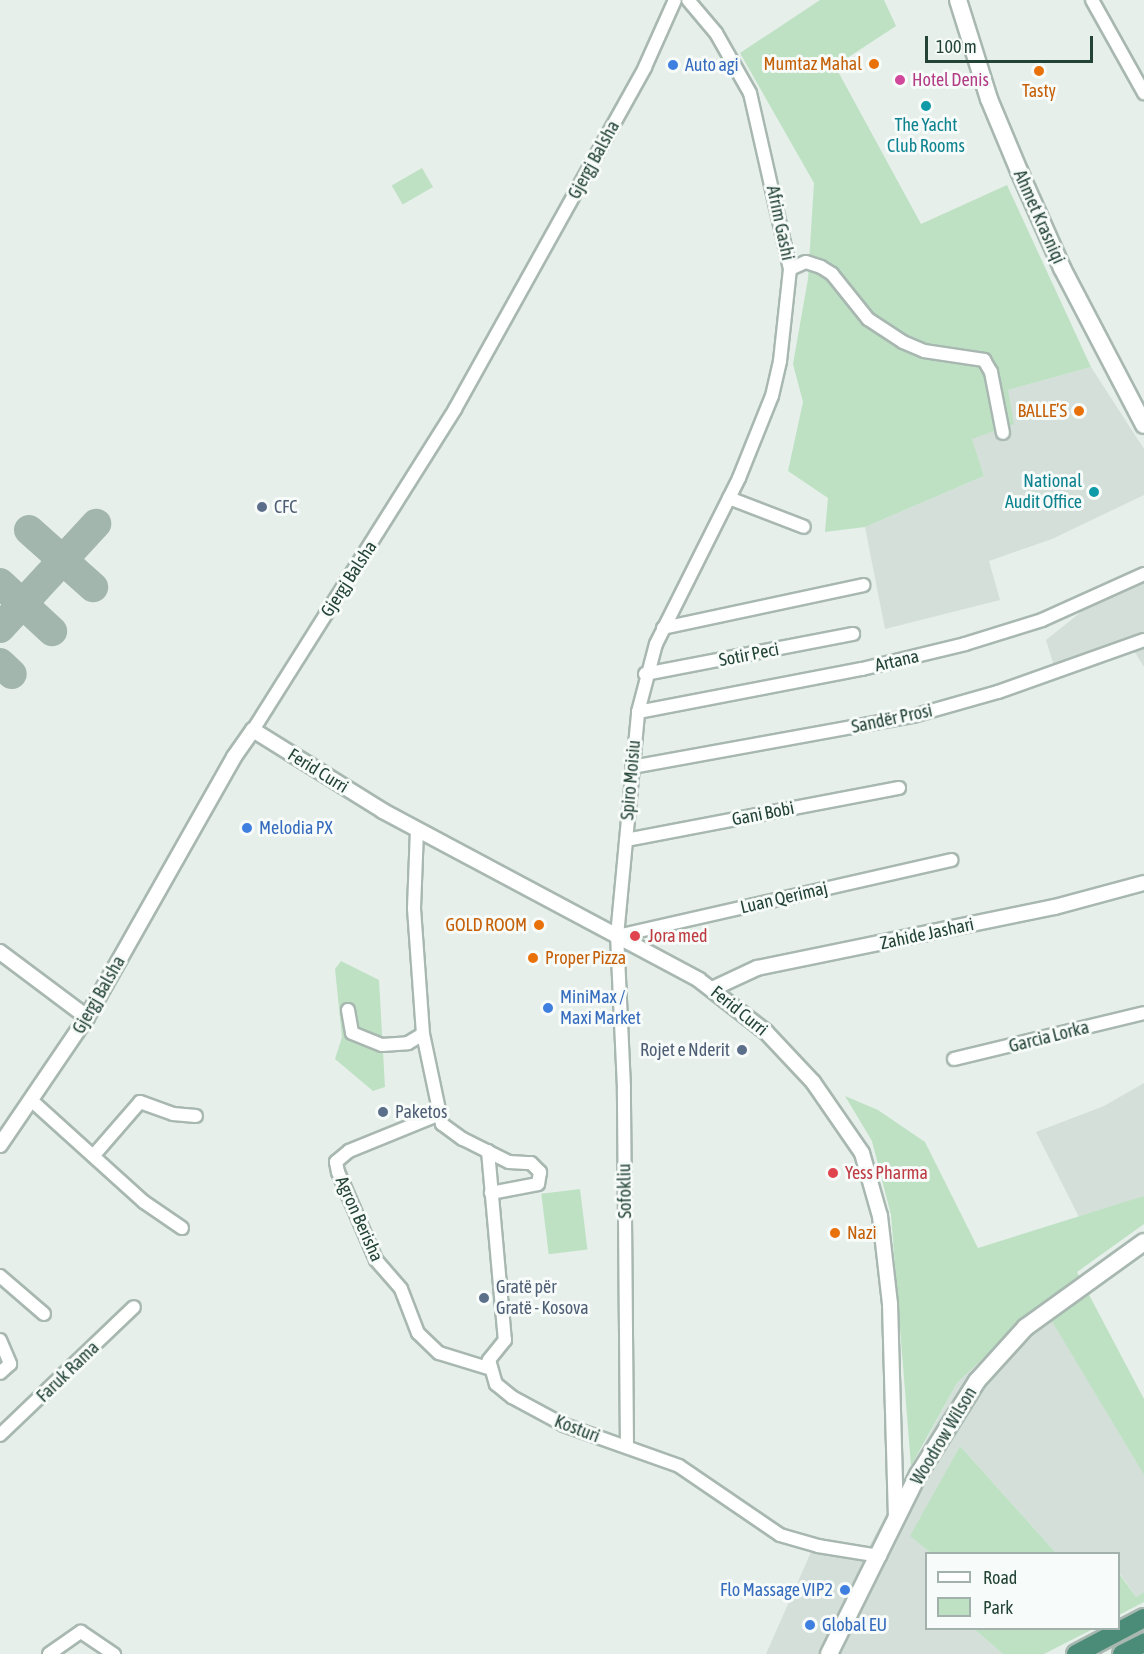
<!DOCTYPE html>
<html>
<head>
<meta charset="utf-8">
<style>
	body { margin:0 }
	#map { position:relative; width:1144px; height:1654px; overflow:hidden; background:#e6efea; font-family:"Asap Condensed",sans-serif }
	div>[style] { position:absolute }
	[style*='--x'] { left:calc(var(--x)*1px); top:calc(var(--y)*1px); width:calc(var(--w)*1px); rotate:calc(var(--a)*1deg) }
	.built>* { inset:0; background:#d4dfd9 }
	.green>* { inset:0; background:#bee1c4; transform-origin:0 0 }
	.taxiway>* { height:30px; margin:-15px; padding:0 15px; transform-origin:15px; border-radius:15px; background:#a2b6ae }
	.roads { filter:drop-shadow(2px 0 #a8b8b1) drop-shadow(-2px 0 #a8b8b1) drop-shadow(0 2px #a8b8b1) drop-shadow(0 -2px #a8b8b1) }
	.minor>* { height:12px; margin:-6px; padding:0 6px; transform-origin:6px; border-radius:6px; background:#fff }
	.tertiary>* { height:14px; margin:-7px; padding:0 7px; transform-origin:7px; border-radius:7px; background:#fff }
	.secondary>* { height:16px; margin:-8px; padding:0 8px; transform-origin:8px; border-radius:8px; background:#fff }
	.trunk>* { height:18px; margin:-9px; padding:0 9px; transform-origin:9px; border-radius:9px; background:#4a8c77 }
	.dots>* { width:16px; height:16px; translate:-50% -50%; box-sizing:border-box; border:3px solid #f7fbf9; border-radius:50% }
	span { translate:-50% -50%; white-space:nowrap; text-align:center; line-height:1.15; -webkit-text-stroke:6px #f7fbf9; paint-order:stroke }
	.food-label { font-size:18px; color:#c56008 }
	.right { translate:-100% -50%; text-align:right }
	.left { translate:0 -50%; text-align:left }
	.shop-label { font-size:18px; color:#366cbe }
	.hotel-label { font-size:18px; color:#b23c85 }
	.culture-label { font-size:18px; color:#0d838f }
	.street-label { font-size:18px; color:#234337 }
	.service-label { font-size:18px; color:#4e5e75 }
	.health-label { font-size:18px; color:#be3a42 }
	.legend { position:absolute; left:925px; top:1552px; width:195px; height:78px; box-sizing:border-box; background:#f7fbf9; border:2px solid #a2b1ab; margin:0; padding:8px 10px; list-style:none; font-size:18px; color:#234337 }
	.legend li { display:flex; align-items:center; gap:12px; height:30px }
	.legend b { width:30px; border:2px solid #a2b1ab }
	.scale { position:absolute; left:925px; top:36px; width:168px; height:27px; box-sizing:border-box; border:3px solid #234337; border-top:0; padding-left:8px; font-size:18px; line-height:21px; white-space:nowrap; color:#234337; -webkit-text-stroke:4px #f7fbf9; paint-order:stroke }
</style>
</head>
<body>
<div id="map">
	<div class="built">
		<div style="clip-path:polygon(1091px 367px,1144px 449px,1144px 495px,1052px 539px,989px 561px,1000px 600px,885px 629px,865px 527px,984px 476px,972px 439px,1008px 390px)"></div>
		<div style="clip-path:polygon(1144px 577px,1144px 667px,1133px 649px,1058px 679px,1046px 640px,1091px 604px)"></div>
		<div style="clip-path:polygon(1144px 1083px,1144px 1196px,1080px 1219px,1036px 1132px,1104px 1106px)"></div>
		<div style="clip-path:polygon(1041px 1302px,1144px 1475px,1144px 1592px,1136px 1597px,1119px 1572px,1118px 1554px,1056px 1553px,960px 1446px,911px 1536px,931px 1553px,926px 1554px,926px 1628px,974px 1629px,1003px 1654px,766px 1654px,815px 1543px,865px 1554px,957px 1383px)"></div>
	</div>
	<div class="green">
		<div style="clip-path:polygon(820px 0,884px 0,896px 26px,835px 66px,921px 224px,1007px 185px,1091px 367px,1008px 390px,1014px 424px,972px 439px,984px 476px,865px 527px,825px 532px,828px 498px,788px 471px,803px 402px,793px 364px,808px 279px,814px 183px,740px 53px)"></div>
		<div style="left:422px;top:168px;width:22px;height:35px;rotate:60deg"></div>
		<div style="clip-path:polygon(341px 961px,379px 980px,385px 1087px,373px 1091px,335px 1059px,342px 1037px,335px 969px)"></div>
		<div style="clip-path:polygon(845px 1096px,878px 1110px,925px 1142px,978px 1248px,1144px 1196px,1144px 1224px,1077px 1272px,1144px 1399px,1144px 1475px,1041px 1303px,957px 1383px,911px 1466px,891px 1215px,872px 1141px)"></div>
		<div style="left:580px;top:1189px;width:61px;height:39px;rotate:83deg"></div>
		<div style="clip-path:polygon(960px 1446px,1056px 1553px,931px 1553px,910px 1536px)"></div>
		<div style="clip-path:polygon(1118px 1572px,1136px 1597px,1144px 1592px,1144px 1602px,1119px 1615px)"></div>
		<div style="clip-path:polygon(974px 1629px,1093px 1629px,1044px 1654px,1003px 1654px)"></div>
	</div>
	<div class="taxiway">
		<div style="--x:29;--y:530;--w:86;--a:41.7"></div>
		<div style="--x:0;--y:583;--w:71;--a:42.7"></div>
		<div style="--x:0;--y:628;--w:142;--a:-47.3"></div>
		<div style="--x:0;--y:663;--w:16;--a:43"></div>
	</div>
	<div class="roads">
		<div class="minor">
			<div style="--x:1092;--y:0;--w:107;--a:60.8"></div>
			<div style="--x:790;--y:269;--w:17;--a:-24"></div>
			<div style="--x:806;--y:262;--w:16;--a:18"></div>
			<div style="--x:821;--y:267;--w:13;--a:32"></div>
			<div style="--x:832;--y:274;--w:58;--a:51.3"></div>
			<div style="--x:868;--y:319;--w:42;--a:33.3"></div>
			<div style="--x:903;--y:342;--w:23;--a:23"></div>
			<div style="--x:924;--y:351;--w:61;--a:8.5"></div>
			<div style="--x:984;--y:360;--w:14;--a:60"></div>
			<div style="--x:991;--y:372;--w:62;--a:78.9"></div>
			<div style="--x:729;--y:498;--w:80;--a:21.1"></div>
			<div style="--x:663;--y:628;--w:205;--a:-12.1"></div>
			<div style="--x:645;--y:674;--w:212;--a:-10.9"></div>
			<div style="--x:638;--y:712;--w:228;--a:-10.9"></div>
			<div style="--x:862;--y:669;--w:106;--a:-13.6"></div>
			<div style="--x:965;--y:644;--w:81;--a:-17.3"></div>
			<div style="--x:1042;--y:620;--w:112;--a:-24.3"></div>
			<div style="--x:253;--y:730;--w:379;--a:-57.8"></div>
			<div style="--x:455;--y:409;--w:391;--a:-60.9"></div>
			<div style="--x:645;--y:67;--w:73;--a:-65.9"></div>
			<div style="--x:632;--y:767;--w:286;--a:-10.3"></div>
			<div style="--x:913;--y:716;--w:88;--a:-15.8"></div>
			<div style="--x:998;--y:692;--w:155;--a:-19.6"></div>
			<div style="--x:626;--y:840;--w:278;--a:-10.8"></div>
			<div style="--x:617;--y:936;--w:343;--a:-12.8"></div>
			<div style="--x:348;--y:1010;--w:23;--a:80"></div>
			<div style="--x:352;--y:1033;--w:32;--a:22"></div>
			<div style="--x:382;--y:1045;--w:26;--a:-4"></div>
			<div style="--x:408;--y:1043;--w:17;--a:-31"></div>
			<div style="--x:423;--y:1034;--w:126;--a:-94.1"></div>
			<div style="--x:414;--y:908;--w:78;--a:-87.8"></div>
			<div style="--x:423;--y:1034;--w:92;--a:78.1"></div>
			<div style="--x:442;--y:1124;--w:26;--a:36"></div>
			<div style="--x:463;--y:1139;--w:51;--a:26.6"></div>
			<div style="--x:509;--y:1162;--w:22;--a:3"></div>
			<div style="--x:531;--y:1163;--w:13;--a:45"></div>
			<div style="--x:540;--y:1172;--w:12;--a:99"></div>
			<div style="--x:538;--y:1184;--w:48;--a:169.2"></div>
			<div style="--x:954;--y:1059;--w:195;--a:-13.6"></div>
			<div style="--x:31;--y:1100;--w:152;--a:42.1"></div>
			<div style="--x:144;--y:1202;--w:46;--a:34.4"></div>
			<div style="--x:440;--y:1114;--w:98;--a:157.9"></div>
			<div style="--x:349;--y:1151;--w:17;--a:140"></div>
			<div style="--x:336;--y:1162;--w:10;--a:79"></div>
			<div style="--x:338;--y:1172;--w:96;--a:66.6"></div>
			<div style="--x:376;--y:1260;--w:38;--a:49"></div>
			<div style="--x:401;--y:1289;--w:47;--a:68.9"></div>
			<div style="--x:418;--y:1333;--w:29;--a:44"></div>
			<div style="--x:439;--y:1353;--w:54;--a:17.1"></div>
			<div style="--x:488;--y:1151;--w:190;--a:84.9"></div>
			<div style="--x:505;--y:1340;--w:26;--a:129"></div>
			<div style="--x:489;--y:1360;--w:25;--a:74"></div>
			<div style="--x:496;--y:1384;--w:21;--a:39"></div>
			<div style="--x:512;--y:1397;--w:59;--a:28.3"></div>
			<div style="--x:564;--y:1425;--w:122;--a:19.6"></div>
			<div style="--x:679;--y:1466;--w:122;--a:34.3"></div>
			<div style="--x:780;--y:1535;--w:40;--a:16"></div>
			<div style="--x:818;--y:1546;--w:63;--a:9.2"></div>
			<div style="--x:94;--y:1155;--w:70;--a:-49"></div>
			<div style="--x:140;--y:1102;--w:35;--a:20"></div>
			<div style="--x:173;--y:1114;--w:23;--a:5"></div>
			<div style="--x:0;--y:1276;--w:58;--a:40.8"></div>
			<div style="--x:0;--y:1340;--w:26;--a:67"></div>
			<div style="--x:10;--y:1364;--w:13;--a:138"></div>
			<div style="--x:0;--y:1435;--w:185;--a:-43.7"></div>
			<div style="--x:627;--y:1447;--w:359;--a:-90.5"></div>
			<div style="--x:624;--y:1088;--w:152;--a:-92.6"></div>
			<div style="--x:617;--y:936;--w:225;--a:-84.6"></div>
			<div style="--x:638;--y:712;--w:70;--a:-75.2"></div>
			<div style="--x:656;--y:644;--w:186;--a:-63.4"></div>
			<div style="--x:739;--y:478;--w:88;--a:-68.1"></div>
			<div style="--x:772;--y:396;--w:36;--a:-77"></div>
			<div style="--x:780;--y:361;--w:93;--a:-83.8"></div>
			<div style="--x:790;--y:269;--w:180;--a:-102.8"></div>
			<div style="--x:750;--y:93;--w:69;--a:-119.5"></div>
			<div style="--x:716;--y:33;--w:43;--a:-130.3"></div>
			<div style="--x:49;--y:1654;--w:39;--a:-35"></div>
			<div style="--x:81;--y:1632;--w:40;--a:34"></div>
		</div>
		<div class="tertiary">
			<div style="--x:0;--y:952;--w:109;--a:36.8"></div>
			<div style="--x:712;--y:989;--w:50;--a:-25"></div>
			<div style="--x:757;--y:968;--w:304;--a:-11.6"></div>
			<div style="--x:1055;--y:907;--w:92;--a:-15.1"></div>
			<div style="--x:0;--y:1145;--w:155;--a:-55.8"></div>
			<div style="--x:87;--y:1017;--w:299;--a:-60.5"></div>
			<div style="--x:234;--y:757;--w:33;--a:-55"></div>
			<div style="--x:253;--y:730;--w:153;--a:31.9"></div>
			<div style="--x:383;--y:811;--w:358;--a:28.1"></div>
			<div style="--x:699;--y:980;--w:85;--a:37.8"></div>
			<div style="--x:766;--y:1032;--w:69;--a:46.8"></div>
			<div style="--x:813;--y:1082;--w:86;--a:55.4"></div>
			<div style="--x:862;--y:1153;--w:66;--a:74.1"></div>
			<div style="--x:880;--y:1216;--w:89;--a:83.5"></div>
			<div style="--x:890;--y:1304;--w:211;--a:88.4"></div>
		</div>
		<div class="secondary">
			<div style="--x:958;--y:0;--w:104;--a:72.6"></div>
			<div style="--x:989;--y:99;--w:80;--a:67.3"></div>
			<div style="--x:1020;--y:173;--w:104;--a:66.1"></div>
			<div style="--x:1062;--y:268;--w:177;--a:62.4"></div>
			<div style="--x:829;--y:1654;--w:200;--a:-63.6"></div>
			<div style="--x:918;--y:1475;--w:111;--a:-57.9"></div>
			<div style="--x:977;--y:1381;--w:73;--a:-47.8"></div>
			<div style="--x:1026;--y:1327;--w:145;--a:-35.8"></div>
		</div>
		<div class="trunk">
			<div style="--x:1076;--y:1654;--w:77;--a:-27.9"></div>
			<div style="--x:1122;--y:1654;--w:25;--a:-27"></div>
		</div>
	</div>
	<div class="dots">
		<div style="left:874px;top:64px;background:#e8710a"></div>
		<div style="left:673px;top:65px;background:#3f7fe0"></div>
		<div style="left:1039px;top:71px;background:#e8710a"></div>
		<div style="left:900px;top:80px;background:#d1479c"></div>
		<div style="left:926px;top:106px;background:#0f9aa8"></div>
		<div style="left:1079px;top:411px;background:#e8710a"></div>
		<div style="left:1094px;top:492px;background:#0f9aa8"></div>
		<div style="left:262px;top:507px;background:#5c6f8a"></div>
		<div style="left:247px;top:828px;background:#3f7fe0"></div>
		<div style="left:539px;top:925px;background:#e8710a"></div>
		<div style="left:635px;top:936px;background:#e0444e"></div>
		<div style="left:533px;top:958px;background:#e8710a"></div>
		<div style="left:548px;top:1008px;background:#3f7fe0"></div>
		<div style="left:742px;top:1050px;background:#5c6f8a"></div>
		<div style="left:383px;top:1112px;background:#5c6f8a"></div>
		<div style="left:833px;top:1173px;background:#e0444e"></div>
		<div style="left:835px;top:1233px;background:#e8710a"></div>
		<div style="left:484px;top:1298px;background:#5c6f8a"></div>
		<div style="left:845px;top:1590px;background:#3f7fe0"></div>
		<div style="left:810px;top:1625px;background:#3f7fe0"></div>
	</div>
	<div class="food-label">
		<span class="right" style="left:862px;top:64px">Mumtaz Mahal</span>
		<span style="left:1039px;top:91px">Tasty</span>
		<span class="right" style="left:1067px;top:411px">BALLE’S</span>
		<span class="right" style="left:527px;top:925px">GOLD ROOM</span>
		<span class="left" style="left:545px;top:958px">Proper Pizza</span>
		<span class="left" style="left:847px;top:1233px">Nazi</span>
	</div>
	<div class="shop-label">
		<span class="left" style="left:685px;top:65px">Auto agi</span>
		<span class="left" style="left:259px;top:828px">Melodia PX</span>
		<span class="left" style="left:560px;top:1008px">MiniMax /<br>Maxi Market</span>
		<span class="right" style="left:833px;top:1590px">Flo Massage VIP2</span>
		<span class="left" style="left:822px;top:1625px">Global EU</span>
	</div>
	<div class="hotel-label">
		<span class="left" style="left:912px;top:80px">Hotel Denis</span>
	</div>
	<div class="culture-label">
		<span style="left:926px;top:136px">The Yacht<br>Club Rooms</span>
		<span class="right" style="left:1082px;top:492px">National<br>Audit Office</span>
	</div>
	<div class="street-label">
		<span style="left:594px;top:160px;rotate:-61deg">Gjergj Balsha</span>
		<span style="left:1039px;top:217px;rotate:66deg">Ahmet Krasniqi</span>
		<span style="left:780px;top:223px;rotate:78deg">Afrim Gashi</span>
		<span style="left:349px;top:579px;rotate:-57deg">Gjergj Balsha</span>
		<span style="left:749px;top:655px;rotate:-11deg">Sotir Peci</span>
		<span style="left:897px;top:661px;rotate:-13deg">Artana</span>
		<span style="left:892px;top:719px;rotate:-12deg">Sandër Prosi</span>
		<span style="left:318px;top:771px;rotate:32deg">Ferid Curri</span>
		<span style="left:631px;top:780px;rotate:-85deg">Spiro Moisiu</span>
		<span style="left:763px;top:814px;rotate:-11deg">Gani Bobi</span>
		<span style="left:784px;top:898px;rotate:-13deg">Luan Qerimaj</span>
		<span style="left:927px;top:934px;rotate:-12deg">Zahide Jashari</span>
		<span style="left:99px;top:995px;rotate:-60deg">Gjergj Balsha</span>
		<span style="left:739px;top:1011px;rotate:39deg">Ferid Curri</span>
		<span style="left:1049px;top:1037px;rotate:-14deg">Garcia Lorka</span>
		<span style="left:625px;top:1191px;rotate:-91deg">Sofokliu</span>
		<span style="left:359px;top:1219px;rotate:66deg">Agron Berisha</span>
		<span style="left:68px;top:1372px;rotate:-44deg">Faruk Rama</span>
		<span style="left:577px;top:1429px;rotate:21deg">Kosturi</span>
		<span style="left:944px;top:1436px;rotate:-59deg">Woodrow Wilson</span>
	</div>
	<div class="service-label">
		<span class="left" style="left:274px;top:507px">CFC</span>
		<span class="right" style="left:730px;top:1050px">Rojet e Nderit</span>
		<span class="left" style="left:395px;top:1112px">Paketos</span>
		<span class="left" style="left:496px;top:1298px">Gratë për<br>Gratë - Kosova</span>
	</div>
	<div class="health-label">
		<span class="left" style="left:648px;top:936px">Jora med</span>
		<span class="left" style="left:845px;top:1173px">Yess Pharma</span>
	</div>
	<ul class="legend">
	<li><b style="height:8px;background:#fff"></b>Road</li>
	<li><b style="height:16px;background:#bee1c4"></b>Park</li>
	</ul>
	<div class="scale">100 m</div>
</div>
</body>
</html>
